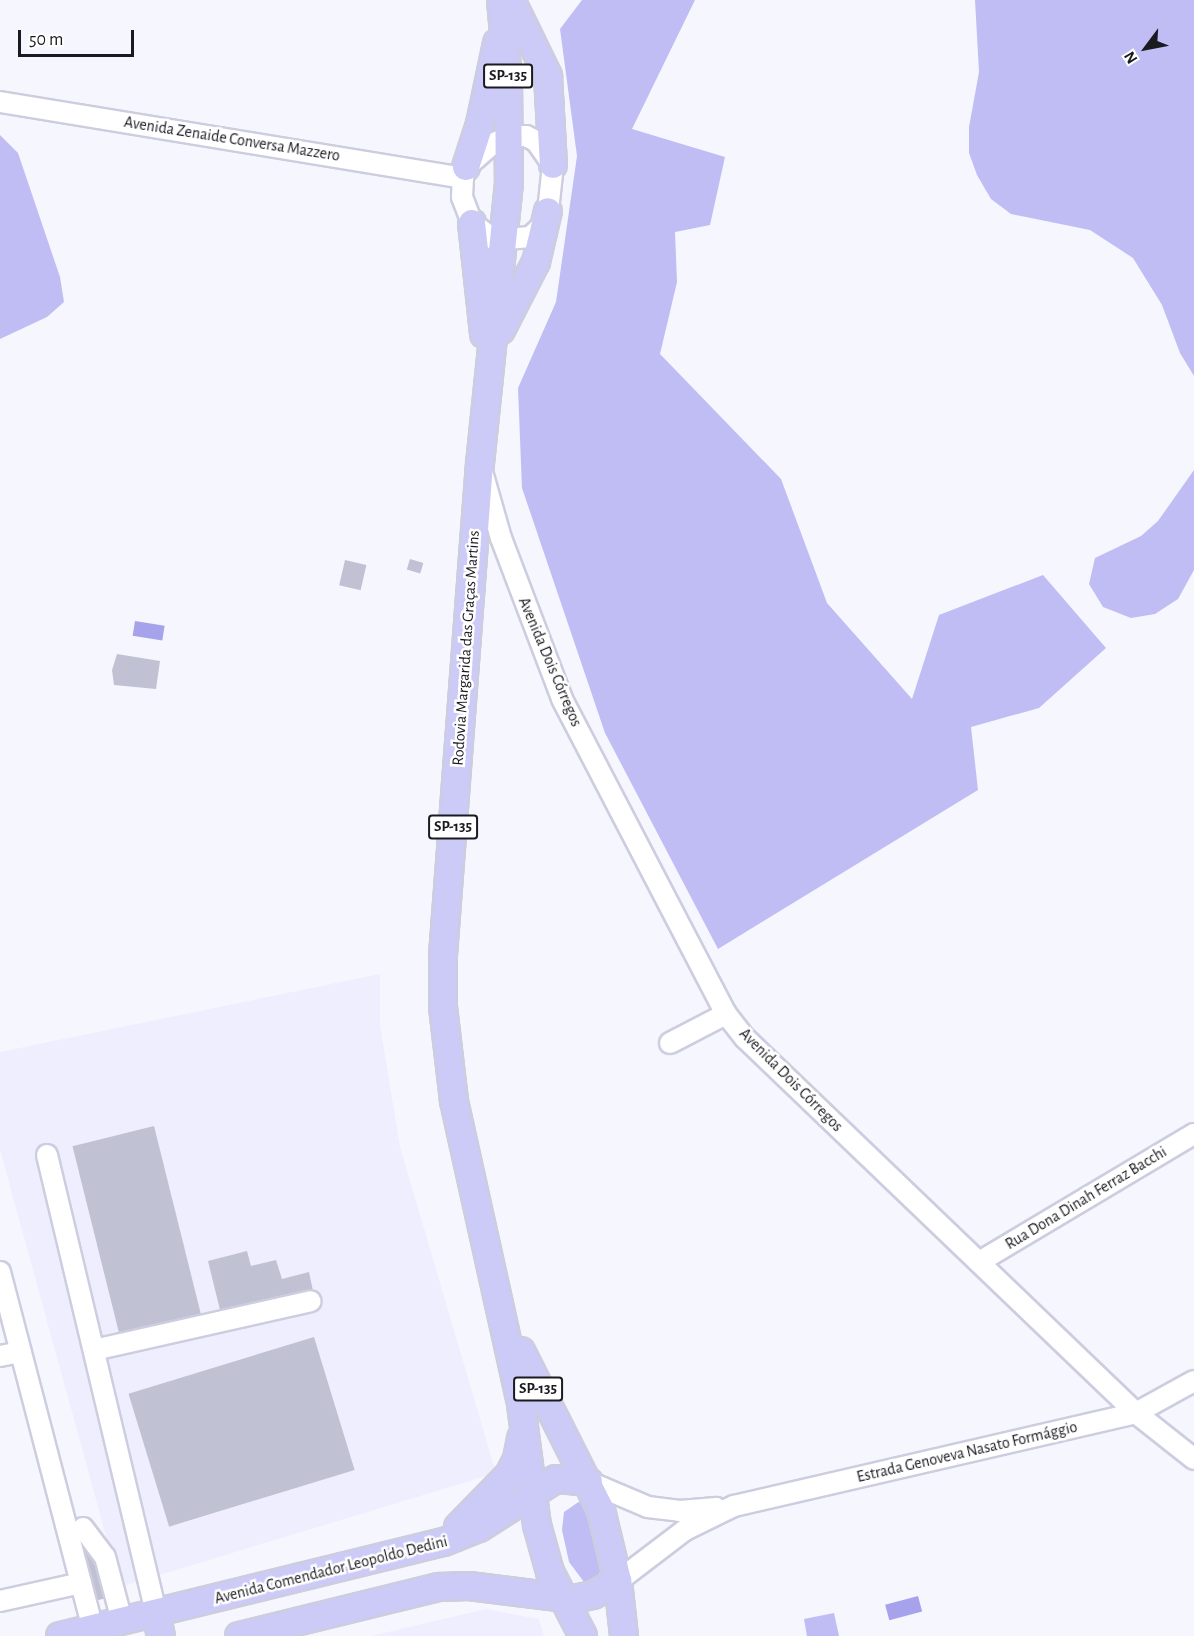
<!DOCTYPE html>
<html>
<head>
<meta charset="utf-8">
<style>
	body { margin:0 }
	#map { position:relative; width:1194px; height:1636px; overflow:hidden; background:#f6f6fe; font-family:"Alegreya Sans",sans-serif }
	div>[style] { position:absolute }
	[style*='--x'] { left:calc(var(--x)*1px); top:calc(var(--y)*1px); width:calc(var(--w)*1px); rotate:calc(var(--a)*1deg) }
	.built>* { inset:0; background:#eef }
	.green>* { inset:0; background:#bfbdf4 }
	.water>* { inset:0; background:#a6a2eb; transform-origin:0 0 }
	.building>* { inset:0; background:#c1c1d4; transform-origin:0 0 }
	.roads { filter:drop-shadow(2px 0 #cdcde0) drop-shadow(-2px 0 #cdcde0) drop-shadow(0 2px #cdcde0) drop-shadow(0 -2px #cdcde0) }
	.minor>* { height:20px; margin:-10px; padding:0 10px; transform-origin:10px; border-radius:10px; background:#fff }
	.major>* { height:26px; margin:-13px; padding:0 13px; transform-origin:13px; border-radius:13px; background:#cccaf6 }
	span { translate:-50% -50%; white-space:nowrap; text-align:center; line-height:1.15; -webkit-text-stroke:5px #fff; paint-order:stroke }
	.shield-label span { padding:2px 4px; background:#fff; border:2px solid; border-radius:4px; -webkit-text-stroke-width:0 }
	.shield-label { font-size:15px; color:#1a1a21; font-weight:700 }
	.street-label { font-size:16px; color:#1a1a21 }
	.north { position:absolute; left:1116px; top:18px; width:60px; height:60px; -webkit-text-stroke:4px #fff; paint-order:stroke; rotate:238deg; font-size:16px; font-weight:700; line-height:24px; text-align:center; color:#1a1a21 }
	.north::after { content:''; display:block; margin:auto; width:21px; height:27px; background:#1a1a21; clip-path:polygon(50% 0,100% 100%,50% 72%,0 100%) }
	.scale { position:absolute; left:18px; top:30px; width:116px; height:27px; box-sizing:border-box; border:3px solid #1a1a21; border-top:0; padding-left:8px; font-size:18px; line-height:21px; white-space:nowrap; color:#1a1a21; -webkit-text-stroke:4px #fff; paint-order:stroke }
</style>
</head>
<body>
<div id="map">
	<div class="built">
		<div style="clip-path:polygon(380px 974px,380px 1025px,400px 1147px,496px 1473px,120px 1587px,0 1150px,0 1052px)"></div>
		<div style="clip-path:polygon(486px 1609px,539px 1619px,544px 1636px,371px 1636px)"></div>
	</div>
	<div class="green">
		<div style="clip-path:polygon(582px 0,695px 0,632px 129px,725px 157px,710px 225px,675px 232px,677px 282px,660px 354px,781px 479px,827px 603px,912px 699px,939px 615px,1043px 575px,1106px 648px,1039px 708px,971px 727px,978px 790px,718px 949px,605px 733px,522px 488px,518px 388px,556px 302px,577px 156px,560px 29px)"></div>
		<div style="clip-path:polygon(975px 0,1194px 0,1194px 376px,1180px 353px,1162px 305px,1133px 258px,1090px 230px,1011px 214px,991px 199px,977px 175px,969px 153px,969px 127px,979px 72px)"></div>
		<div style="clip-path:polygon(0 135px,18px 153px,60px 277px,64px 302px,47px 317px,0 339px)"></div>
		<div style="clip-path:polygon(1194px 470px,1194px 570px,1178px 599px,1155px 614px,1131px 618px,1103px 607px,1089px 584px,1095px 558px,1141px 536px,1158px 521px)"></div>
		<div style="clip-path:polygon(580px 1501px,588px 1509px,603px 1568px,594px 1581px,584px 1582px,569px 1562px,562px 1530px,564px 1512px)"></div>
		<div style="clip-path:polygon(834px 1613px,839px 1636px,807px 1636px,804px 1619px)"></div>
	</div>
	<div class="water">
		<div style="left:135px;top:621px;width:30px;height:15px;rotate:9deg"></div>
		<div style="left:918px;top:1596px;width:16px;height:34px;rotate:75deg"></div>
	</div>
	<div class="building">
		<div style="left:410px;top:559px;width:14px;height:11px;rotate:17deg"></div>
		<div style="left:345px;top:560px;width:22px;height:26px;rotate:13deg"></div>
		<div style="clip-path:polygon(117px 654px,160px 661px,156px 689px,114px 685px,112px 670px)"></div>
		<div style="left:154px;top:1126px;width:198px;height:84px;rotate:76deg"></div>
		<div style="clip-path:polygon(247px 1251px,251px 1266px,276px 1260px,282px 1279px,309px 1272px,313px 1291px,221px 1314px,208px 1261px)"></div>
		<div style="left:314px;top:1337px;width:139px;height:194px;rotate:73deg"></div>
		<div style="clip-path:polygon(84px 1547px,94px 1555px,110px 1597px,91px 1602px,77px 1548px)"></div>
	</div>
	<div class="roads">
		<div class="minor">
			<div style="--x:0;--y:102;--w:469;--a:9.3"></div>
			<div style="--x:509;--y:136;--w:17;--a:0"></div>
			<div style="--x:526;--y:136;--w:11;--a:27"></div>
			<div style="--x:536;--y:141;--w:29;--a:55"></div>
			<div style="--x:553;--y:165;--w:46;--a:96.2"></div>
			<div style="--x:548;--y:211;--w:16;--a:112"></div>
			<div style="--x:542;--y:226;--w:16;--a:137"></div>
			<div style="--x:530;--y:237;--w:35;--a:175"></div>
			<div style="--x:495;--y:240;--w:29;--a:-144"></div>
			<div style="--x:472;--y:223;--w:28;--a:-111"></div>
			<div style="--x:462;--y:197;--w:19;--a:-87"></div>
			<div style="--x:463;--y:178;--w:11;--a:-75"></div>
			<div style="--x:466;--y:167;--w:35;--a:-41"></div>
			<div style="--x:492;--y:144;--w:19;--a:-25"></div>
			<div style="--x:483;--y:475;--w:66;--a:74.1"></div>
			<div style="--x:501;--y:538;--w:172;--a:69.2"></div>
			<div style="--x:562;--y:699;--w:355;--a:62.5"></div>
			<div style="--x:726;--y:1014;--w:31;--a:52"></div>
			<div style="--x:745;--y:1038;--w:542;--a:43.8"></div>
			<div style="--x:1136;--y:1413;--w:74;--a:38.4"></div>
			<div style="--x:670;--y:1043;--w:63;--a:-27.4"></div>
			<div style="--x:47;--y:1155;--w:471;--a:76.6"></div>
			<div style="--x:979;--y:1262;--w:250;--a:-30.8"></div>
			<div style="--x:0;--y:1272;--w:368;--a:75.4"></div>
			<div style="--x:94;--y:1350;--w:222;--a:-12.7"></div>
			<div style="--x:0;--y:1356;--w:21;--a:-11"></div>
			<div style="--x:589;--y:1482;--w:64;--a:23"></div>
			<div style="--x:648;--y:1507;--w:32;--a:7"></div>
			<div style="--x:680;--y:1511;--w:36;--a:-5"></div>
			<div style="--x:83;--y:1528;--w:36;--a:53"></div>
			<div style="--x:105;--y:1557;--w:66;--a:75.1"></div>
			<div style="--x:618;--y:1581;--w:84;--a:-37.3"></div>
			<div style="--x:685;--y:1530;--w:55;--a:-26.1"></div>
			<div style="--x:734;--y:1506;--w:413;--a:-13"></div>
			<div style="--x:1136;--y:1413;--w:66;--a:-28.9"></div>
			<div style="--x:0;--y:1601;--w:83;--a:-12.5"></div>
		</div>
		<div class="major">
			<div style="--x:501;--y:0;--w:78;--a:84.9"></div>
			<div style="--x:508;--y:78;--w:105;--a:89.5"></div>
			<div style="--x:509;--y:183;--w:281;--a:95.9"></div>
			<div style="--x:480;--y:463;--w:494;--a:94.3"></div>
			<div style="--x:443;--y:956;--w:51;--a:90"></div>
			<div style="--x:443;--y:1007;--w:95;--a:83.3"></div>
			<div style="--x:454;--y:1101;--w:310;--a:77.5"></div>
			<div style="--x:521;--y:1404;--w:122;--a:82.5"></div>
			<div style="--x:537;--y:1525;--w:49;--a:74.5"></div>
			<div style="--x:550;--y:1572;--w:72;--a:62.7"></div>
			<div style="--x:511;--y:0;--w:85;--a:64"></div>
			<div style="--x:548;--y:76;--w:89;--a:86.8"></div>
			<div style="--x:466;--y:167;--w:45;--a:-72"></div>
			<div style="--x:480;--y:124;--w:83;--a:-78.1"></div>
			<div style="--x:472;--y:223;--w:112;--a:83.8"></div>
			<div style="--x:501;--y:330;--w:76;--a:-62.8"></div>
			<div style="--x:536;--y:262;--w:52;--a:-76.8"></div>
			<div style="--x:521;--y:1351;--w:178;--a:63.3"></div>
			<div style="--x:601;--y:1510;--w:73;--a:76.5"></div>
			<div style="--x:618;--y:1581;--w:55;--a:83.8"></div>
			<div style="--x:458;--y:1527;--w:73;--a:-45.6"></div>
			<div style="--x:509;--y:1475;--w:18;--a:-63"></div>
			<div style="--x:517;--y:1459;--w:21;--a:-79"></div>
			<div style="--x:156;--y:1613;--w:24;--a:78"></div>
			<div style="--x:60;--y:1636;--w:395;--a:-13.8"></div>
			<div style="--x:444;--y:1542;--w:38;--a:-22"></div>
			<div style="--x:479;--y:1528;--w:91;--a:-32.5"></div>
			<div style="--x:556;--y:1479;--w:33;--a:5"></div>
			<div style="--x:239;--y:1636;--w:206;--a:-13.8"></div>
			<div style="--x:439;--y:1587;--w:30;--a:-2"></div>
			<div style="--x:469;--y:1586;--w:106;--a:7.1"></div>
			<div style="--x:574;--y:1599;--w:19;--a:-12"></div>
			<div style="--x:593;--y:1595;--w:29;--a:-29"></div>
		</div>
	</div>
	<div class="shield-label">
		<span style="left:508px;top:76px">SP-135</span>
		<span style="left:453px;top:827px">SP-135</span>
		<span style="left:538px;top:1389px">SP-135</span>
	</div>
	<div class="street-label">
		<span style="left:232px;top:139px;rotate:9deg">Avenida Zenaide Conversa Mazzero</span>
		<span style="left:466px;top:648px;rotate:-86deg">Rodovia Margarida das Graças Martins</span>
		<span style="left:550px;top:662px;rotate:67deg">Avenida Dois Córregos</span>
		<span style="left:791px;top:1080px;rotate:45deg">Avenida Dois Córregos</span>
		<span style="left:1086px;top:1198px;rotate:-31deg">Rua Dona Dinah Ferraz Bacchi</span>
		<span style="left:967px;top:1452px;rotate:-13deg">Estrada Genoveva Nasato Formággio</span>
		<span style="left:331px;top:1570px;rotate:-14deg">Avenida Comendador Leopoldo Dedini</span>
	</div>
	<div class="north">N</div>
	<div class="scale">50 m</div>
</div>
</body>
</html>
